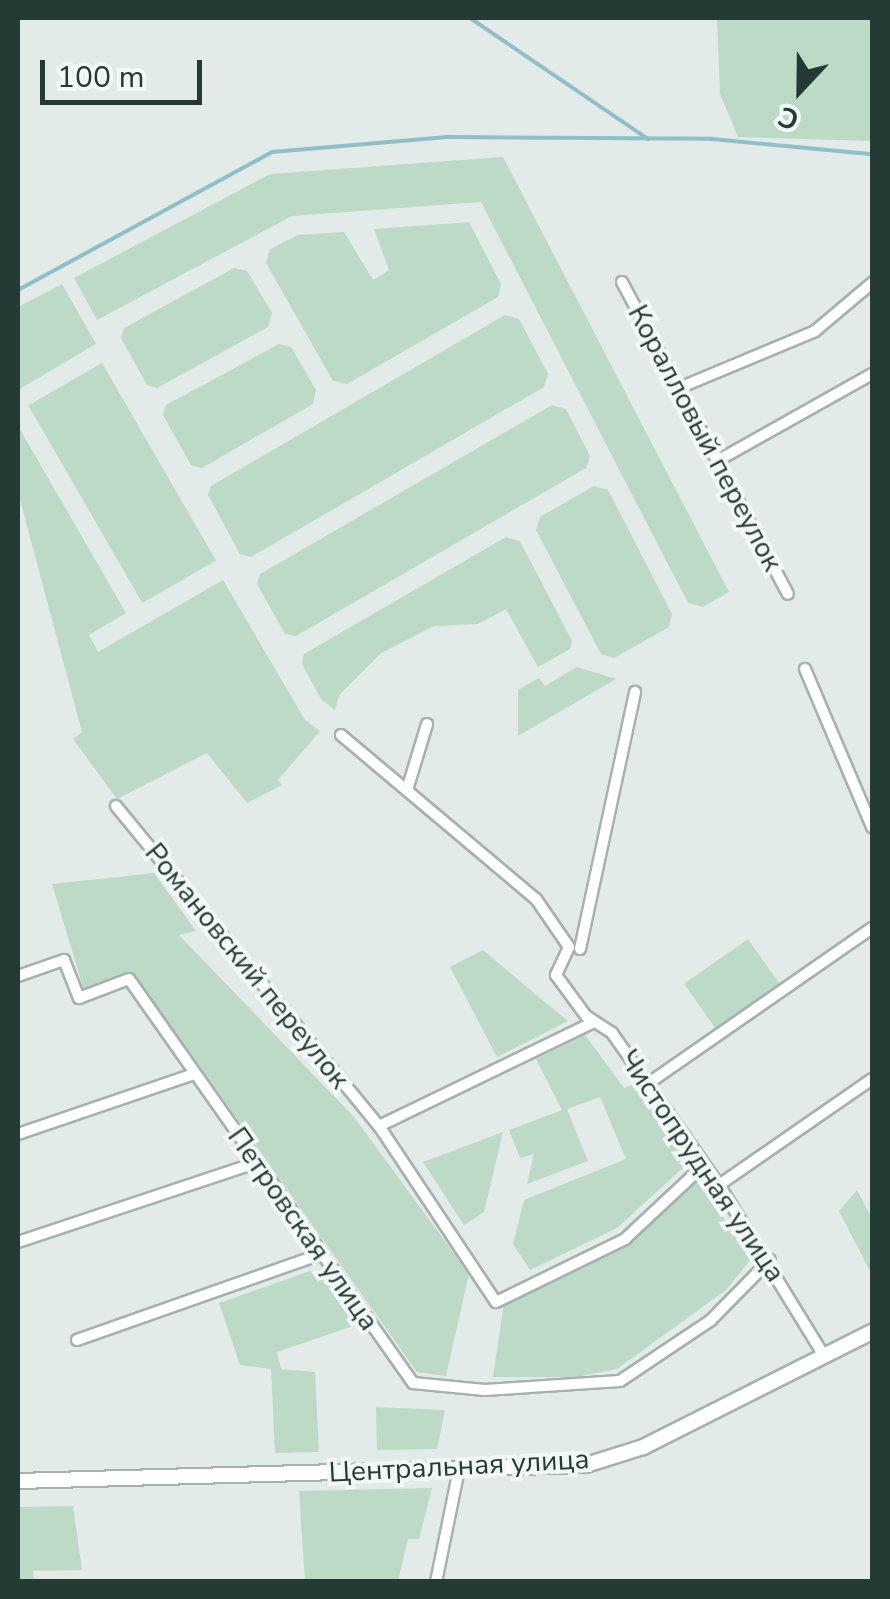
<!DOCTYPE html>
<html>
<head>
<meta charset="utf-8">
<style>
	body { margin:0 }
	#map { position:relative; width:890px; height:1599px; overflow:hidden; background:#e2ebe7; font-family:"Nunito Sans",sans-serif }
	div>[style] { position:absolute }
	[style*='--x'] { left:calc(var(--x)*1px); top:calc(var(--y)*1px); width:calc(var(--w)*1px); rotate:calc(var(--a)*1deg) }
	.green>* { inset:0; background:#bddac6; transform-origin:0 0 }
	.stream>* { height:4px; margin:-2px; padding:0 2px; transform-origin:2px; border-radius:2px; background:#90bfca }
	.roads { filter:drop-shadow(2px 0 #a5b2ae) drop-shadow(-2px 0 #a5b2ae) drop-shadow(0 2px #a5b2ae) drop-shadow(0 -2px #a5b2ae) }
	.street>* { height:10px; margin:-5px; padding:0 5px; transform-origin:5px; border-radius:5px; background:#fff }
	.secondary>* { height:14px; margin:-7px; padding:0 7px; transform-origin:7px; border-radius:7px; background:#fff }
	span { translate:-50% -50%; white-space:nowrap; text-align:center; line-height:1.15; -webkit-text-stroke:8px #f2f8f5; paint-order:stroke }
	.street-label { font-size:28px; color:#243a35 }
	.frame { position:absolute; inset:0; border:20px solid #243a35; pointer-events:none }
	.north { position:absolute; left:750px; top:40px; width:100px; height:100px; -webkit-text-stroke:8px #f2f8f5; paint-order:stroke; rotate:202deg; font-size:28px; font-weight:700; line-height:40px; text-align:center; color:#243a35 }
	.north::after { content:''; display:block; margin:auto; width:35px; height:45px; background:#243a35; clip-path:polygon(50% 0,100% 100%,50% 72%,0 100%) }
	.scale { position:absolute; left:40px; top:60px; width:162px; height:45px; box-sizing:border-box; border:5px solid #243a35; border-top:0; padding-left:12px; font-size:30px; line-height:35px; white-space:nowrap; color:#243a35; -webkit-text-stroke:8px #f2f8f5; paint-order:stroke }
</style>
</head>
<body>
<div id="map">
	<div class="green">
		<div style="clip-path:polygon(717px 18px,872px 18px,872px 141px,738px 137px,720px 94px)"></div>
		<div style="clip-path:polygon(503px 157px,729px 592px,703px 607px,688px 603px,481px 202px,292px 216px,97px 320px,74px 278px,270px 174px)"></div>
		<div style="clip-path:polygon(469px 222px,501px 284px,498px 297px,347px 384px,333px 381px,266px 263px,270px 249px,298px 235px,344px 232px,373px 280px,389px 270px,374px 229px)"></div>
		<div style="clip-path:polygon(234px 268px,247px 271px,272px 313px,268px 327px,157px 388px,147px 385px,121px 338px,124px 328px)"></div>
		<div style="clip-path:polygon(62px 284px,96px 344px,18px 390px,18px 307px)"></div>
		<div style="clip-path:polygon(505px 315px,519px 319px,548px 374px,544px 387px,251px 557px,240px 554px,208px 495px,211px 486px)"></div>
		<div style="clip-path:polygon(279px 344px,291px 347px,316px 390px,313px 404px,202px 468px,191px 465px,163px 415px,166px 405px)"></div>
		<div style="left:102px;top:363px;width:228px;height:85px;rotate:60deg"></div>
		<div style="clip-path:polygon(552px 405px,566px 409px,590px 456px,586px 468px,296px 636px,285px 634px,257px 584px,260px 574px)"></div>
		<div style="clip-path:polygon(18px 426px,126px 613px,89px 635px,98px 652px,223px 580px,305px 720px,320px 731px,278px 780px,282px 785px,247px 803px,207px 753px,117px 799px,73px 739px,82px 732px,18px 492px)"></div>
		<div style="clip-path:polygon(594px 486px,608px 490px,672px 614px,669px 627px,614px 658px,601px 654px,536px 530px,540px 517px)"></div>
		<div style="clip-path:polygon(506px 537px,520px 541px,572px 641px,570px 649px,538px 667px,506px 609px,478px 624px,434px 626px,381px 653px,339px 695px,335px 710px,321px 699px,302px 664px,304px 654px)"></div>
		<div style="clip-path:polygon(577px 667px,616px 679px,518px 736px,518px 690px,539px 678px,545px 686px)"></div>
		<div style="clip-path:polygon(154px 873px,196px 931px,179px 935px,354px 1117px,469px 1274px,446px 1376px,417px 1372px,133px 972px,84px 990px,52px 884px)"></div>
		<div style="left:748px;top:939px;width:56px;height:78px;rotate:55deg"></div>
		<div style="clip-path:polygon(483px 950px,534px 993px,568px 1021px,497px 1057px,450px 967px)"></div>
		<div style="clip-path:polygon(585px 1035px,624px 1088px,634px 1084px,687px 1164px,617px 1228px,530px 1270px,513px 1244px,524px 1200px,626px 1159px,600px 1097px,567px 1109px,588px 1161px,527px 1184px,534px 1154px,520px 1158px,509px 1130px,562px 1110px,536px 1059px)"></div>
		<div style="clip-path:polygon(503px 1132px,484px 1212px,464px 1225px,423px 1162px)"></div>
		<div style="clip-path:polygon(698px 1180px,751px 1259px,726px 1290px,617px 1369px,576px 1377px,493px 1377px,504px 1303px,628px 1245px)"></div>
		<div style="clip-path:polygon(857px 1190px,872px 1219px,872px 1275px,839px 1211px)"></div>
		<div style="clip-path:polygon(310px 1271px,324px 1275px,359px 1324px,277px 1352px,281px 1369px,315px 1372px,319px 1452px,275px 1453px,271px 1369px,240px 1365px,219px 1303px)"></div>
		<div style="clip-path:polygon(376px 1407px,445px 1410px,437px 1449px,377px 1450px)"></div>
		<div style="clip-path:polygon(432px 1488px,419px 1539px,408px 1539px,398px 1581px,305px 1581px,299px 1491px)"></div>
		<div style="clip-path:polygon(73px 1506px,82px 1570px,33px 1571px,34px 1581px,18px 1581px,18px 1507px)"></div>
	</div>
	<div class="stream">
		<div style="--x:470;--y:18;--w:215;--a:34.2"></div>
		<div style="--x:18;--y:290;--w:289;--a:-28.5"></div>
		<div style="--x:272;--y:152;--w:176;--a:-4.9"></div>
		<div style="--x:447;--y:137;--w:265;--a:0.4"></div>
		<div style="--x:712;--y:139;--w:161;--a:5.4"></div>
	</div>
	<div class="roads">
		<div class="street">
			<div style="--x:622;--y:282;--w:353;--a:62"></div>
			<div style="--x:679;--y:388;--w:147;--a:-22.7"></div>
			<div style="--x:815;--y:331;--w:75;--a:-40.1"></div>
			<div style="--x:717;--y:461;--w:178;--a:-29.3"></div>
			<div style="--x:805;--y:669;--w:172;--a:67"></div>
			<div style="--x:341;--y:735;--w:255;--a:40.1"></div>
			<div style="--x:536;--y:899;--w:58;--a:55.5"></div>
			<div style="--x:569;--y:947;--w:31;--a:115"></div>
			<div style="--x:556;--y:975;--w:51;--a:53.8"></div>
			<div style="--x:586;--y:1016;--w:31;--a:33"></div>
			<div style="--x:612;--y:1033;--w:186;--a:54.9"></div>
			<div style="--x:719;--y:1185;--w:202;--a:58.4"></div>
			<div style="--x:407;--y:790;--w:69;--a:-73.1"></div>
			<div style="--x:116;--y:806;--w:414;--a:50.6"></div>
			<div style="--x:379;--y:1126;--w:211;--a:56.4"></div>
			<div style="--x:496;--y:1302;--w:144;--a:-26"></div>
			<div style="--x:625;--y:1239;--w:108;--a:-43.1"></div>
			<div style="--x:580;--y:949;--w:263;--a:-77.9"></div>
			<div style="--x:18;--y:976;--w:49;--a:-19.2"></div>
			<div style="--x:64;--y:960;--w:41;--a:68.5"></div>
			<div style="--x:79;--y:998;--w:53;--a:-20.8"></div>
			<div style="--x:129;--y:979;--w:494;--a:54.9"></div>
			<div style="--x:413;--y:1383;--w:72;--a:5.6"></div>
			<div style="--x:485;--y:1390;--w:135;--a:-3.8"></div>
			<div style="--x:620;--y:1381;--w:110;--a:-33.8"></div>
			<div style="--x:711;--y:1320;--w:84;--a:-45.5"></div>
			<div style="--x:646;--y:1085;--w:275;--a:-34.8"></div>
			<div style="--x:379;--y:1126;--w:239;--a:-25.8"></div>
			<div style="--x:18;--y:1134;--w:186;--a:-18.8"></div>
			<div style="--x:719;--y:1185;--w:186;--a:-34.7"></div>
			<div style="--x:18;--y:1242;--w:251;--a:-18.4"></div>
			<div style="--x:77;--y:1340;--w:256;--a:-19.4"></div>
			<div style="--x:436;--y:1582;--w:115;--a:-78.5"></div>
		</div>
		<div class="secondary">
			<div style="--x:18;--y:1481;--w:568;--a:-1.61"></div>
			<div style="--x:586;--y:1465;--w:60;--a:-17.5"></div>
			<div style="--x:643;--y:1447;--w:256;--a:-26.7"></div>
		</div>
	</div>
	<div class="street-label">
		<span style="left:705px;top:438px;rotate:62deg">Коралловый переулок</span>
		<span style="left:247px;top:966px;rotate:51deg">Романовский переулок</span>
		<span style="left:702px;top:1166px;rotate:56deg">Чистопрудная улица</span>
		<span style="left:303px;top:1229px;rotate:55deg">Петровская улица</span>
		<span style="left:459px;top:1466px;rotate:-3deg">Центральная улица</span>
	</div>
	<div class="frame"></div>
	<div class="north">С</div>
	<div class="scale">100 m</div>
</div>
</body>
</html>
